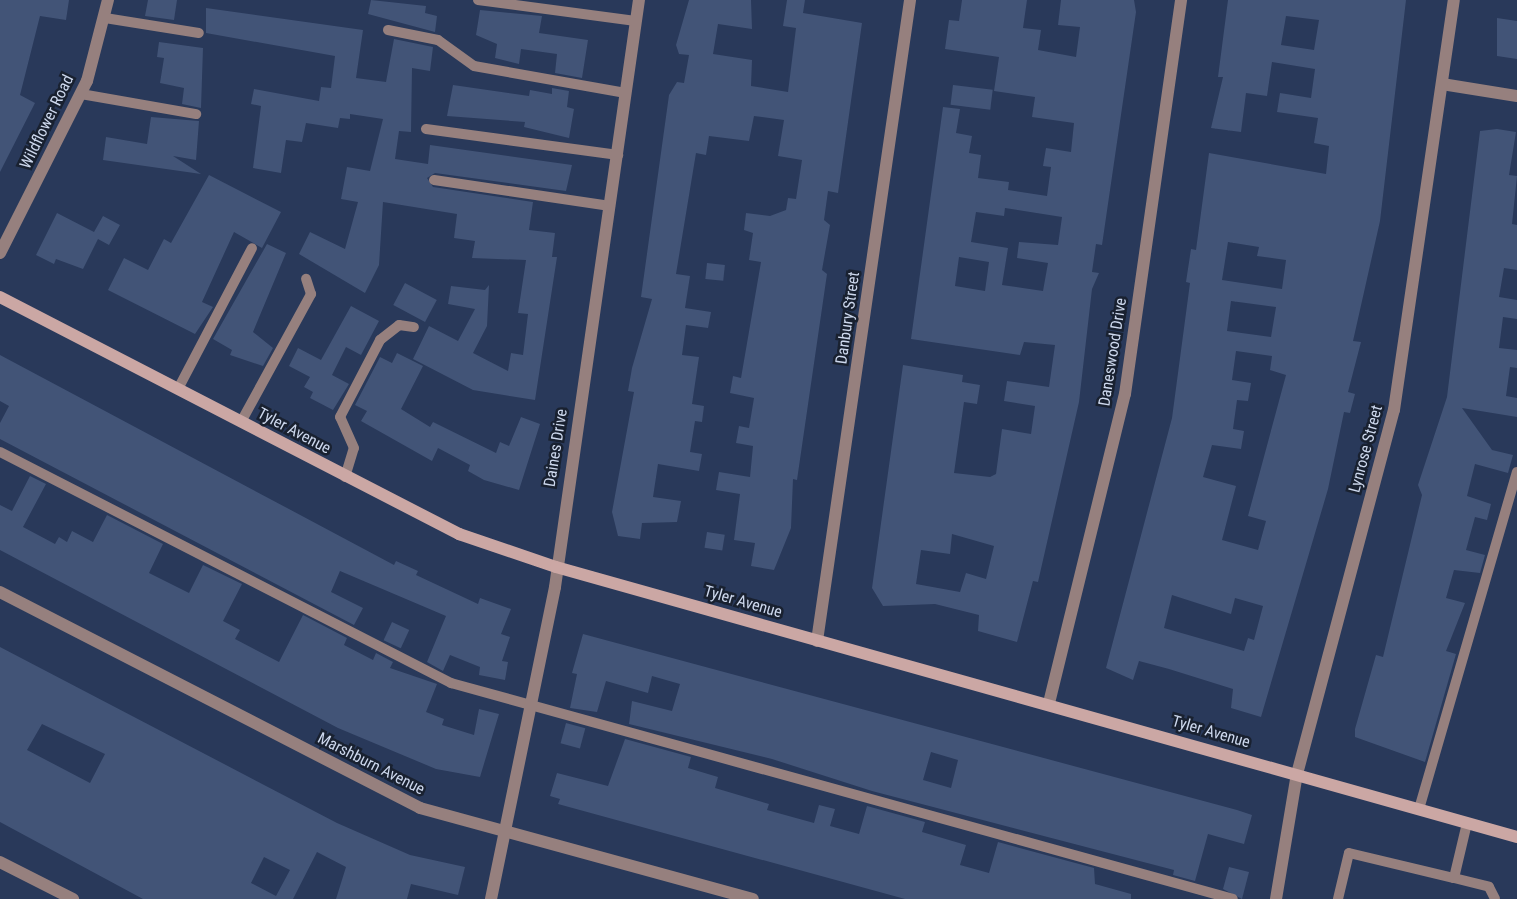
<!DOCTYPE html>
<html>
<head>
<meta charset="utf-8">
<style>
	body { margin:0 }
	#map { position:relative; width:1517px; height:899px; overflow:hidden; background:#29395a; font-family:"Roboto Condensed",sans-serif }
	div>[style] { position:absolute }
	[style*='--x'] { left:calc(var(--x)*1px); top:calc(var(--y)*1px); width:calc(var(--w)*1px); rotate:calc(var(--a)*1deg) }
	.building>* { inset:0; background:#425477; transform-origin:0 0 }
	.lane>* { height:10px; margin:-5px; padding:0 5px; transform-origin:5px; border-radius:5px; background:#96807e }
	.street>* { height:12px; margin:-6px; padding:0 6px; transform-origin:6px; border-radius:6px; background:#96807e }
	.secondary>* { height:12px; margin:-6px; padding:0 6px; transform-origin:6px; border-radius:6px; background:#cba7a4 }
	span { translate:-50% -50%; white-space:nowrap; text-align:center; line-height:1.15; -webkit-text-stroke:5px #192130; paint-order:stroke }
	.street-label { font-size:16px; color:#cdd8ed }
</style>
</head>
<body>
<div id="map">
	<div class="building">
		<div style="clip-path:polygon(0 0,69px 0,66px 20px,40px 16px,20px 95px,35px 103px,0 172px)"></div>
		<div style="clip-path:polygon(148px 0,177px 0,174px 20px,145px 16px)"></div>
		<div style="clip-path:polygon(371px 0,426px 6px,425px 13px,437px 16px,435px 32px,368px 14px)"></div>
		<div style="clip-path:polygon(689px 0,751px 0,752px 29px,718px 24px,713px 54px,752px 60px,751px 86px,788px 92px,796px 28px,783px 26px,787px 0,805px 0,803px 13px,862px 23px,838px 193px,828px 191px,824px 220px,830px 225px,822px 270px,827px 274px,797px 480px,793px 479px,791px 528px,774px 570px,751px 566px,755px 543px,734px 540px,740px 494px,716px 490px,719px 472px,750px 477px,753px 446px,736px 443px,739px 426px,749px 428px,754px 398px,730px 393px,733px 376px,741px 378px,761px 262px,749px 260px,753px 233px,744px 230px,746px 213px,770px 216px,786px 210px,788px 198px,796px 199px,802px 160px,778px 156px,784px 120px,754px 116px,749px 141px,709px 136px,706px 155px,696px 153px,676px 274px,690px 276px,685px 308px,711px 312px,708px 328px,686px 325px,682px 355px,699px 357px,692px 404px,704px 406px,702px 422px,695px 421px,690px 452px,702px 454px,699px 471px,658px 464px,653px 497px,681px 501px,677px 522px,642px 523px,640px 539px,618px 536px,612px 512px,634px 392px,628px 391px,632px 368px,652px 299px,641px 297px,669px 95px,677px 82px,684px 83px,689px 55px,679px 54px,676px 45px)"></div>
		<div style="clip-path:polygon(evenodd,962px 0,1027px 0,1023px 28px,1041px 30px,1038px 50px,1076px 57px,1080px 27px,1058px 25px,1061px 0,1134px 0,1136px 12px,1102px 245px,1096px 244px,1092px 272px,1099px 273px,1092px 289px,1079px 402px,1038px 582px,1033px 581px,1017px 642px,978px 631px,979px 615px,935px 604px,883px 606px,872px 588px,903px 365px,963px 375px,962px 382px,980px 385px,977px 404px,964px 402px,954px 473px,990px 477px,996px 474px,1002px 429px,1031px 434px,1035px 406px,1004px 401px,1007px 381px,1049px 387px,1055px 345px,1024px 342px,1020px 355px,911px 339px,943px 107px,960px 109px,956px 133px,972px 136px,969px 153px,981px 155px,978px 178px,1009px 182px,1008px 190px,1047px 196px,1051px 167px,1043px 166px,1046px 148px,1071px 152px,1074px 123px,1032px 117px,1035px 97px,994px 91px,999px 57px,945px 49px,949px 20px,959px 21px,962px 0,1005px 208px,1062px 217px,1058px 245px,1019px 242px,1017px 258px,1048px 263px,1043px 291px,1002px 285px,1008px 248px,971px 242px,976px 212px,1004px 216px,1005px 208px,962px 0,959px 257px,989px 262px,985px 291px,955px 286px,959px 257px,962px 0,952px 534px,994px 546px,986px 579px,966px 573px,960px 592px,916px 584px,921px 550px,950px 554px,952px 534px)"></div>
		<div style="clip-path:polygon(evenodd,1228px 0,1406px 0,1380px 221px,1353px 341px,1361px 342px,1348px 392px,1355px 394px,1350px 413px,1344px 412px,1328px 489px,1261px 717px,1231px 708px,1233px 689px,1169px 669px,1139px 661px,1133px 680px,1106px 668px,1172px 418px,1190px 283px,1186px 282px,1191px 249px,1196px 250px,1209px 153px,1326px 174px,1329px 146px,1314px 143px,1318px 118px,1277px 112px,1280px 93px,1311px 98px,1315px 69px,1272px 62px,1267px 96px,1246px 93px,1241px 132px,1211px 128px,1223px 77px,1218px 77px,1228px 0,1286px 16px,1319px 20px,1314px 50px,1281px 45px,1286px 16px,1228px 0,1228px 242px,1259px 247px,1257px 256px,1286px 260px,1282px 289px,1222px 280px,1228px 242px,1228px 0,1231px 301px,1276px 307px,1271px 337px,1227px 331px,1231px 301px,1228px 0,1236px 351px,1272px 356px,1270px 370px,1286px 375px,1248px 516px,1266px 521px,1258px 550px,1222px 540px,1236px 486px,1203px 477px,1212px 445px,1241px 449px,1244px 431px,1233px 429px,1237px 400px,1248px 401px,1251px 383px,1232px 380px,1236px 351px,1228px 0,1172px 595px,1231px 614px,1235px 598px,1263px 606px,1254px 640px,1248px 638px,1244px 651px,1164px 628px,1172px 595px)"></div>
		<div style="clip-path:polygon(206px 8px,363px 30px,356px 78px,386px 82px,394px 39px,433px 47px,430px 71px,412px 68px,411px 132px,399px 131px,395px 159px,428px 164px,430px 145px,572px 165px,566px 191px,435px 173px,427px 178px,433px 187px,533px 202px,529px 230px,555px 233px,552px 257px,557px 257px,535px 400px,473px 390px,413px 359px,429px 326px,458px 341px,475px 309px,448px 304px,451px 286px,485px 290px,489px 285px,487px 326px,473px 353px,508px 371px,511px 353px,523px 355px,528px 314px,518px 313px,526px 260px,472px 258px,475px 241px,454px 238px,457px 214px,383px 202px,379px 265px,365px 293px,299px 254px,310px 232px,345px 249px,358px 202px,341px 199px,347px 167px,370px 171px,383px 119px,350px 114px,350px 119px,340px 118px,338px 128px,306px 123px,302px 142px,286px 140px,281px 173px,253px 168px,261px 106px,251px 104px,254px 89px,319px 101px,321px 87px,331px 88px,335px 56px,206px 33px)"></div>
		<div style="clip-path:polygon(480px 10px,542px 16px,539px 33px,588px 40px,582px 78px,555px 73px,557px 54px,521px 49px,519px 64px,495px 58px,497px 44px,476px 35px)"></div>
		<div style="clip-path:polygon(1497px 18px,1517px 21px,1517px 59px,1497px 56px)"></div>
		<div style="clip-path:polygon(159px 42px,203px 48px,201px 108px,182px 104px,184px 88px,160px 83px,164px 58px,157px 57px)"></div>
		<div style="clip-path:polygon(453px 85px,529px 96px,530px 90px,552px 94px,552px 88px,569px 91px,567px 107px,574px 109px,569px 138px,524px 127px,525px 122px,447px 116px)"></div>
		<div style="left:953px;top:85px;width:40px;height:20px;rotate:7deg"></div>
		<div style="clip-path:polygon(151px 117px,199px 121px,196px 160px,173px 156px,201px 174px,103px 160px,106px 137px,147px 144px)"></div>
		<div style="clip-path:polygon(1497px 129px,1516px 132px,1509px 175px,1517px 176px,1512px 224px,1517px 225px,1517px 270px,1504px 268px,1499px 297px,1517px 300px,1517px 319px,1503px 317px,1499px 348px,1517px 350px,1517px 368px,1510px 367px,1506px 396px,1517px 398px,1517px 417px,1462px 408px,1492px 450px,1513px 455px,1508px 473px,1475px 464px,1467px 496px,1491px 504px,1487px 520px,1475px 517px,1466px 550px,1485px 555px,1480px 573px,1454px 570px,1446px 598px,1465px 603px,1446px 651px,1456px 654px,1425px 762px,1355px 737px,1355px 729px,1376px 655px,1383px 657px,1422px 495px,1418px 485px,1447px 397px,1480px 131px)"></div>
		<div style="clip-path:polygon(209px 175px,281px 212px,262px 248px,234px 232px,202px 302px,213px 307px,195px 334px,108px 290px,124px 258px,148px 270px,164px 239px,171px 243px)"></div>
		<div style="clip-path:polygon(57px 213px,94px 232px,103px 216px,120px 225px,109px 245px,98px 239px,83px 269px,56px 259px,54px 264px,36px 255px)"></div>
		<div style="clip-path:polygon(267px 244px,286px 253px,253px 332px,273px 348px,263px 366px,230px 355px,232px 350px,213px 339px)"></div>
		<div style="left:707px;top:263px;width:18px;height:16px;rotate:6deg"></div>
		<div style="left:405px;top:283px;width:36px;height:25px;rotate:28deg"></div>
		<div style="clip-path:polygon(351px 306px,379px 321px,361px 355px,346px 347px,332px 375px,349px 384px,333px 410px,310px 398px,313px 392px,304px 387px,310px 377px,289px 366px,298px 348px,321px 360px)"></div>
		<div style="clip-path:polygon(397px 353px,423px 366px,401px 409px,430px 427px,433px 422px,496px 453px,500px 442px,509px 446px,521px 417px,540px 424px,519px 490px,484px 480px,468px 471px,470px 465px,438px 448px,432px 461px,361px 421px,367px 411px,355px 405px,380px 357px,392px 363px)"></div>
		<div style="clip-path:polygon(0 355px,394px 565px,396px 561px,418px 571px,416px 575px,478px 604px,480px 598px,511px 609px,501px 634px,510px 637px,502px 661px,508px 662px,505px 680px,479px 675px,480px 667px,450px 655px,443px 671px,427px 662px,446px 616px,340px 571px,331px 592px,363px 608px,354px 625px,0 439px,0 423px,9px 406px,0 401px)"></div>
		<div style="clip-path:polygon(30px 476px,46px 484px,23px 527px,55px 544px,59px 537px,67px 542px,72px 531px,93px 542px,107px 515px,163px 544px,149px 573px,189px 593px,203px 565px,242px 584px,223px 621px,240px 630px,235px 639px,279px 662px,303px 615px,347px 638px,344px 645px,373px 660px,376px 653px,393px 662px,390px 668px,437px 684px,426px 712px,444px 719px,442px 725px,474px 735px,479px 709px,499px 714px,480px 777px,436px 769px,338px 728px,0 550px,0 505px,12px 511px)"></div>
		<div style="left:707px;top:532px;width:18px;height:16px;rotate:9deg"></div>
		<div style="left:392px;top:622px;width:19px;height:20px;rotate:25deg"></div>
		<div style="clip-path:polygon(evenodd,583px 634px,1237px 810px,1252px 815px,1244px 844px,1208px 834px,1195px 881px,1173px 875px,1174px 870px,872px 791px,772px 759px,629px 724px,632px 701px,672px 711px,680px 684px,652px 676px,648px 693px,606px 681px,597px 712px,570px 708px,577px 674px,572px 673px,583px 634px,931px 752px,958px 760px,951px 788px,923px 780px,931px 752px)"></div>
		<div style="clip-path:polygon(evenodd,0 647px,337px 823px,410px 855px,465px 867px,458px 895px,411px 884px,407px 899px,336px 899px,346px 867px,317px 852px,293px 899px,143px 899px,0 822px,0 647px,42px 724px,105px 754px,90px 783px,27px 750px,42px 724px,0 647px,264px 857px,290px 870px,276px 896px,251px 883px,264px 857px)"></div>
		<div style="left:566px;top:723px;width:20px;height:21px;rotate:15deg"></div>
		<div style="clip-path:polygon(625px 739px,691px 757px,688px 768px,718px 777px,715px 788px,769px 804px,767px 810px,814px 823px,819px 805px,835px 809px,830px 826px,859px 834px,867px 806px,925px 822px,922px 832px,966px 845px,960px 865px,989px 873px,998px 842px,1094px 868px,1095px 884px,1131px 894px,1131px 899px,905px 899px,558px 804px,560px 799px,550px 796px,557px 773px,608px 786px)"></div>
		<div style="clip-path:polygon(1229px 867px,1249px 872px,1242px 899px,1223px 889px)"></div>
	</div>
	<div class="lane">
		<div style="--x:478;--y:0;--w:159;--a:7.6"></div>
		<div style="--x:105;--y:18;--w:95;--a:9.1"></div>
		<div style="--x:388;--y:30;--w:51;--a:11.3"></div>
		<div style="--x:438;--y:40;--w:44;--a:35.8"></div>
		<div style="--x:474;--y:66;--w:154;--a:10.1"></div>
		<div style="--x:81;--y:94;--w:117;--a:9.9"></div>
		<div style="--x:426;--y:129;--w:194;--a:7.7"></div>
		<div style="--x:434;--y:180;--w:178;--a:8.4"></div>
		<div style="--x:178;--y:389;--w:159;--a:-62.3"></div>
		<div style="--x:241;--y:422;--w:146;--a:-61.3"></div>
		<div style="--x:311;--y:294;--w:16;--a:-108"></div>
		<div style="--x:0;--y:452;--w:507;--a:27.12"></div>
		<div style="--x:451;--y:683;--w:811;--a:15.44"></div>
		<div style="--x:345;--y:477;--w:30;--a:-73"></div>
		<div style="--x:354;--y:448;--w:34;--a:-114"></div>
		<div style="--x:340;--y:417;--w:87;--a:-62.5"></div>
		<div style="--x:380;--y:340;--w:24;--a:-38"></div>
		<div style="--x:399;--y:325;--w:15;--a:8"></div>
		<div style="--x:1419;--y:809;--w:351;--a:-73.8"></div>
		<div style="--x:1454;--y:878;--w:36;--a:14"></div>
		<div style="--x:1489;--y:887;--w:13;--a:63"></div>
		<div style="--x:1338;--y:899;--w:47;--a:-76.6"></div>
		<div style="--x:1349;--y:853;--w:108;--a:13.4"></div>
		<div style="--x:1454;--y:878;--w:57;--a:-76.7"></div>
	</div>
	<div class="street">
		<div style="--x:1442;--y:84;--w:76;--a:9.1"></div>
		<div style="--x:0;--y:253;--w:193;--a:-63.2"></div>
		<div style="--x:87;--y:81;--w:84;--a:-75.5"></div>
		<div style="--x:0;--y:592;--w:472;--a:27.2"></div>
		<div style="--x:420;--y:808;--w:345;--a:15.3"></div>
		<div style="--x:817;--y:641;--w:648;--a:-81.74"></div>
		<div style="--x:1049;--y:703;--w:318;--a:-76.2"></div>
		<div style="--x:1125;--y:394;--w:398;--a:-81.9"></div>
		<div style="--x:0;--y:862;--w:82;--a:26.9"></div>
		<div style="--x:491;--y:899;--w:318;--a:-78.4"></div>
		<div style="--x:555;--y:587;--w:593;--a:-81.86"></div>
		<div style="--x:1276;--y:899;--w:127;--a:-80.5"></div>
		<div style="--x:1297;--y:774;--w:377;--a:-75.1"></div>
		<div style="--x:1394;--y:410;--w:414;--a:-81.7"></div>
	</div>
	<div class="secondary">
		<div style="--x:0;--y:297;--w:517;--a:27.31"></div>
		<div style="--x:459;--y:534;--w:102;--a:18.8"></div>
		<div style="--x:556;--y:567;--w:998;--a:15.69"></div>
	</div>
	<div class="street-label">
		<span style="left:47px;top:122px;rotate:-64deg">Wildflower Road</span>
		<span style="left:848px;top:318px;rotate:-82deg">Danbury Street</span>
		<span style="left:1113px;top:352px;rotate:-81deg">Daneswood Drive</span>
		<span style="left:294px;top:431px;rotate:28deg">Tyler Avenue</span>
		<span style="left:556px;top:448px;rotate:-81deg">Daines Drive</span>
		<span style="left:1366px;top:449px;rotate:-75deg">Lynrose Street</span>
		<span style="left:743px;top:602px;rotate:16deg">Tyler Avenue</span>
		<span style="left:1211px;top:732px;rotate:16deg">Tyler Avenue</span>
		<span style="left:371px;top:764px;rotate:27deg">Marshburn Avenue</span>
	</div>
</div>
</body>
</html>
